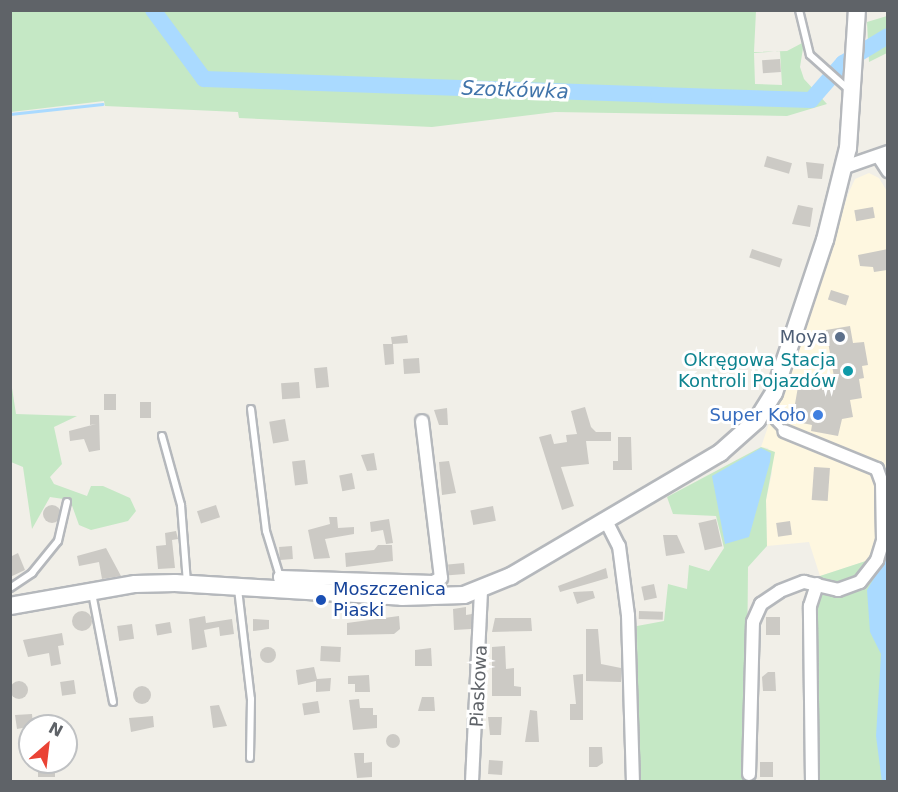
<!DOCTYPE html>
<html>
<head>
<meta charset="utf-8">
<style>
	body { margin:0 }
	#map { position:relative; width:898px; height:792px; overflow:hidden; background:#f1efe8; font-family:"DejaVu Sans",sans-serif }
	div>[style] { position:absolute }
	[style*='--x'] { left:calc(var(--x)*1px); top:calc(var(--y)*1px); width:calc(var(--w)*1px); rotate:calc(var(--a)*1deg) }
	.commercial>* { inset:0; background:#fef7e0 }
	.green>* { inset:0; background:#c5e8c5 }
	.water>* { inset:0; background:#aadaff }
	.stream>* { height:3px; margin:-1.5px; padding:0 1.5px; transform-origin:1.5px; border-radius:1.5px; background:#aadaff }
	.river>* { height:16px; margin:-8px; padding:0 8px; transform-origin:8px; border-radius:8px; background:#aadaff }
	.building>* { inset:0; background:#cccac5; transform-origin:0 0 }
	.round { border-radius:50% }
	.roads { filter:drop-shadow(2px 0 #b5b8bc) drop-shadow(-2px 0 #b5b8bc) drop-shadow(0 2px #b5b8bc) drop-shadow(0 -2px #b5b8bc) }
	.lane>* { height:6px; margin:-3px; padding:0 3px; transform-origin:3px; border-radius:3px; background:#fff }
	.street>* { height:12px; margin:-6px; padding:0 6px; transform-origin:6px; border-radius:6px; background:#fff }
	.secondary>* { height:16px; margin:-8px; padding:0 8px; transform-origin:8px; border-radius:8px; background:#fff }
	.dots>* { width:16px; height:16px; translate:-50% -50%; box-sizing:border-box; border:3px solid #fff; border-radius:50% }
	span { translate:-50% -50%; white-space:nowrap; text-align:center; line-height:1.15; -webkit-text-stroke:6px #fff; paint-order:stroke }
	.service-label { font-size:18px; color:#4e5e75 }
	.right { translate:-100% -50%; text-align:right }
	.culture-label { font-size:18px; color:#0d838f }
	.shop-label { font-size:18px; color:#366cbe }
	.transit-label { font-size:18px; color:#164399 }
	.left { translate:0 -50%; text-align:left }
	.street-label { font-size:18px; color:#5f6368 }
	.water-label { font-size:20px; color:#4174aa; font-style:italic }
	.frame { position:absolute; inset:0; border:12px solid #5f6368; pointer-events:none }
	.north { position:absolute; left:18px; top:714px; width:60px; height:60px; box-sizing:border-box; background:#fff; border:2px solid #bfc1c3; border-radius:50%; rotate:28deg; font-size:16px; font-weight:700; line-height:24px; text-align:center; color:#5f6368 }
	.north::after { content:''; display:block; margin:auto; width:21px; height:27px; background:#ea4335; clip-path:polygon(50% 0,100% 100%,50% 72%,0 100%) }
</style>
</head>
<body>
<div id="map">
	<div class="commercial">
		<div style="clip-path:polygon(869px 173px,879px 178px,888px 193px,885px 555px,820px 576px,809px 542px,767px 546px,766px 500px,772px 473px,768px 448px,761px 447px,849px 192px,855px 179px)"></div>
	</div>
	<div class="green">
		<div style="clip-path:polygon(evenodd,10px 11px,756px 11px,754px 52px,787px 51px,804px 42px,800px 67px,804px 79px,827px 104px,787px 116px,555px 112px,432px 127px,239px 118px,238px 112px,105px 106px,104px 101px,11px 112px,10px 11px,780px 51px,782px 85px,755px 84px,754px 53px,780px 51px)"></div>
		<div style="clip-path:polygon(887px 16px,887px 53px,869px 62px,867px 22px)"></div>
		<div style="clip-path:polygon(10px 375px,16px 414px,77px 416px,54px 427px,62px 464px,50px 477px,54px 484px,87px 496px,91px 486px,103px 486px,130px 498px,136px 511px,128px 521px,91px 530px,79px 525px,70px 500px,50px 497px,32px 529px,23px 467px,11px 462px)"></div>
		<div style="clip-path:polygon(761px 447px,775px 452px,766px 500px,767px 546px,748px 567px,746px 781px,638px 781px,637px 626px,664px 621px,668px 584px,687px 589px,689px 565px,709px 571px,724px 548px,716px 516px,673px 514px,667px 497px)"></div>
		<div style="clip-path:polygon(887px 482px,887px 781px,816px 782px,815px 644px,820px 576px,884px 555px)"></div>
	</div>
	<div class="water">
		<div style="clip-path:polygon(761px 448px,771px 453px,770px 462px,749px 537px,725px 544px,712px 476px)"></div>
		<div style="clip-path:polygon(887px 556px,888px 781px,882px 782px,876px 736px,881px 654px,870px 632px,867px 590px)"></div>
	</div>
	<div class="stream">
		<div style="--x:10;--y:114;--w:93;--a:-6.2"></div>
	</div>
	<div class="river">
		<div style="--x:153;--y:10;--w:86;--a:53.5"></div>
		<div style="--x:204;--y:79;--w:454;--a:2"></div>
		<div style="--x:658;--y:95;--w:153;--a:1.9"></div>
		<div style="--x:811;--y:100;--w:49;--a:-49.1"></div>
		<div style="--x:843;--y:63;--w:52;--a:-31"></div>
	</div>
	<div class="building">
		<div style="left:780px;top:59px;width:13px;height:18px;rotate:86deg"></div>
		<div style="left:767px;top:156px;width:26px;height:11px;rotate:16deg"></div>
		<div style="clip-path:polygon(806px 162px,824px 164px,822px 179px,808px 178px)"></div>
		<div style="clip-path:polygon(798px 205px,813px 208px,810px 227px,792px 224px)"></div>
		<div style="left:873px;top:207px;width:11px;height:19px;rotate:80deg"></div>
		<div style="left:752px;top:249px;width:32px;height:9px;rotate:18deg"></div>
		<div style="clip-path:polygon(888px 249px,887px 270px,874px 272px,873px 267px,860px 266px,858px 255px)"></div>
		<div style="left:831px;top:290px;width:19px;height:10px;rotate:18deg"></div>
		<div style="clip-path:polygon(850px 326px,853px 343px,864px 342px,868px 365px,862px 366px,864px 378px,859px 379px,862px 398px,850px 400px,853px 417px,842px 419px,838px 436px,811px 431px,812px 425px,792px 421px,799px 381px,829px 386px,828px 378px,834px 377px,826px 330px)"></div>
		<div style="clip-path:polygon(407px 335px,408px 343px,393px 344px,394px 364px,385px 365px,383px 344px,392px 344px,391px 337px)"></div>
		<div style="left:419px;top:358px;width:15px;height:16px;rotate:86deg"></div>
		<div style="left:327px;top:367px;width:20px;height:13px;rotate:84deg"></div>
		<div style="left:299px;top:382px;width:16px;height:18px;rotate:86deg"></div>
		<div style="left:104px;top:394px;width:12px;height:16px"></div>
		<div style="left:140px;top:402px;width:11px;height:16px"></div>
		<div style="clip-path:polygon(585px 407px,591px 427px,596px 432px,611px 432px,611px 441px,586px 441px,589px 464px,561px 467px,574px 506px,562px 510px,539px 437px,551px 434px,554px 444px,567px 442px,566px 435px,577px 434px,571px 411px)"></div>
		<div style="clip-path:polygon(447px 408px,448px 425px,439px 425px,434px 410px)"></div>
		<div style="clip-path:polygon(90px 415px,99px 415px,100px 450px,89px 452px,84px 439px,70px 441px,69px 431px,96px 424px,90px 425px)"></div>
		<div style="left:285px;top:419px;width:22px;height:16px;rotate:80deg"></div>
		<div style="clip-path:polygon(618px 437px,631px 437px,632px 470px,613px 470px,613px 461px,618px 461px)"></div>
		<div style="clip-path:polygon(374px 453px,377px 470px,367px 471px,361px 455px)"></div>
		<div style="left:305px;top:460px;width:24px;height:13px;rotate:83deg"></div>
		<div style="clip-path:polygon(449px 461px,456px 493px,442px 495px,439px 462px)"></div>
		<div style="left:814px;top:467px;width:16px;height:33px;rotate:4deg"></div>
		<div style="left:352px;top:473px;width:16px;height:13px;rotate:79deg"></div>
		<div style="left:216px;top:505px;width:13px;height:20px;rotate:72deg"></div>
		<div class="round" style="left:43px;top:505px;width:18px;height:18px"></div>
		<div style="left:493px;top:506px;width:15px;height:23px;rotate:79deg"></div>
		<div style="clip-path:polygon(329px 517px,337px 517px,338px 528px,354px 527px,354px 534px,325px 539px,330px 558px,314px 559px,308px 530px,330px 524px)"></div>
		<div style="clip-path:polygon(389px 519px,393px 543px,386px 544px,383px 530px,371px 532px,370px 522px)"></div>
		<div style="left:716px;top:519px;width:28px;height:18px;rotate:77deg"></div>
		<div style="left:790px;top:521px;width:14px;height:14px;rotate:82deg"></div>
		<div style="clip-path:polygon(176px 531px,178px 539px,172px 540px,175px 568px,158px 569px,156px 546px,166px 545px,165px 533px)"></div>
		<div style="clip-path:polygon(663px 535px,677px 535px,685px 553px,666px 556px)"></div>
		<div style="clip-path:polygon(378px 545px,392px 545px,393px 561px,346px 567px,345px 553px,374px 550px)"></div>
		<div style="left:292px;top:546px;width:13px;height:13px;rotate:86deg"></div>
		<div style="clip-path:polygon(106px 548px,121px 576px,102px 579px,99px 562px,79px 566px,77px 556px)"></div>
		<div style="clip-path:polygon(18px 553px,25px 570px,10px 577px,10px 557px)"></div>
		<div style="left:464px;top:563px;width:11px;height:16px;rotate:85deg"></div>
		<div style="clip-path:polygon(606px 568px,608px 578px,560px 592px,558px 586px)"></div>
		<div style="left:654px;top:584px;width:14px;height:13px;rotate:78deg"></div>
		<div style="clip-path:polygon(593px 591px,595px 598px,577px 604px,573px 592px)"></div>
		<div style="clip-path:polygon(466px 607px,466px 615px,472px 614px,471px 629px,454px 630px,453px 609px)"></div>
		<div style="left:639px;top:611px;width:24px;height:8px;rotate:2deg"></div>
		<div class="round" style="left:72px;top:611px;width:20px;height:20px"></div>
		<div style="clip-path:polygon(205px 616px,206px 623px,232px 619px,234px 634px,220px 636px,219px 627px,204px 630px,207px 647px,192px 650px,189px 619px)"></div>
		<div style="clip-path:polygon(399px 616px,400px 629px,394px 634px,347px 635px,347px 623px)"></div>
		<div style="left:766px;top:617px;width:14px;height:18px"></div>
		<div style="clip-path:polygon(495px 618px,531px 618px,532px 631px,492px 632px)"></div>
		<div style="clip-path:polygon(253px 619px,269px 620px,269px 629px,253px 631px)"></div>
		<div style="left:170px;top:622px;width:11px;height:15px;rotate:80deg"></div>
		<div style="left:132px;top:624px;width:15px;height:15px;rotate:82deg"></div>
		<div style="clip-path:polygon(586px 629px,598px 629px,601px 664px,621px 668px,621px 682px,586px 681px)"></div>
		<div style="clip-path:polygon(62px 633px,64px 645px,58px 646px,61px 664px,51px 666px,49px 653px,28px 657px,23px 640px)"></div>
		<div style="left:321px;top:646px;width:20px;height:15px;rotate:3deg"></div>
		<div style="clip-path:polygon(505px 646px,506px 669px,514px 668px,514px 686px,521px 687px,521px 696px,492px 696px,492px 647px)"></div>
		<div class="round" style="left:260px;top:647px;width:16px;height:16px"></div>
		<div style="clip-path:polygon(431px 648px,432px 666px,415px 666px,415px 650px)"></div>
		<div style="clip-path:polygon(314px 667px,317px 679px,331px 678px,330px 691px,316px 692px,316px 681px,298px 685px,296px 670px)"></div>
		<div style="clip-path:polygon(768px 672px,775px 672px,776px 691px,763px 691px,762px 677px)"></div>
		<div style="clip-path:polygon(583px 674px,583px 720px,570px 720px,570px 704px,576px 704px,573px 675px)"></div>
		<div style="clip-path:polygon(369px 675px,370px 692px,355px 692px,355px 684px,348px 684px,348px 676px)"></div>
		<div style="left:74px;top:680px;width:14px;height:14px;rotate:82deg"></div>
		<div class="round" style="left:10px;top:681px;width:18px;height:18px"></div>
		<div class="round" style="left:133px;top:686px;width:18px;height:18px"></div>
		<div style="clip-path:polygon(422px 697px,434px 697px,435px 711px,418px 711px)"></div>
		<div style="clip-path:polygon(359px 699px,360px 708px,373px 708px,373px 715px,377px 715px,377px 728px,353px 730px,349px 700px)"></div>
		<div style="left:318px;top:701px;width:12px;height:16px;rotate:81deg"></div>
		<div style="clip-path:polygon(219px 705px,227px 726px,213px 728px,210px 706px)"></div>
		<div style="clip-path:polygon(530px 710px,537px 711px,539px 742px,525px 742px)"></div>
		<div style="clip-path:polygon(32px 714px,33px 726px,17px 729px,15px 715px)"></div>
		<div style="clip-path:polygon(153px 716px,154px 727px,131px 732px,129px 718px)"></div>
		<div style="clip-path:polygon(488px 717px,502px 717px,501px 735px,490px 735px)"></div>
		<div class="round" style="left:386px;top:734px;width:14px;height:14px"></div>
		<div style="clip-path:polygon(589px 747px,602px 747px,603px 763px,597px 767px,589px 767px)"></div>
		<div style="clip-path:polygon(354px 753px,364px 753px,364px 763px,372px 762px,372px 777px,357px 778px)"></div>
		<div style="left:489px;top:760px;width:14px;height:14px;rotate:4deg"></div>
		<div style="left:38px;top:762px;width:17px;height:15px"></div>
		<div style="left:760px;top:762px;width:13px;height:15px"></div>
	</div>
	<div class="roads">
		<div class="lane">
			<div style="--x:799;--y:10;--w:46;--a:76.3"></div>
			<div style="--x:810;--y:55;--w:51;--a:41.8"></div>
			<div style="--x:251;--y:409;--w:123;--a:83"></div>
			<div style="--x:266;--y:531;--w:48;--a:73.1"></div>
			<div style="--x:764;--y:410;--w:29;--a:46"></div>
			<div style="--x:162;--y:436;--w:72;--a:74.6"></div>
			<div style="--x:181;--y:505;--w:78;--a:85.6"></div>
			<div style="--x:10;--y:588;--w:27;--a:-34"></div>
			<div style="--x:32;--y:573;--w:41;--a:-50.9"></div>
			<div style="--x:58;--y:541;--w:40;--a:-77"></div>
			<div style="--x:238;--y:589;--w:111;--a:83.3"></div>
			<div style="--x:251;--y:699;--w:59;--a:91"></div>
			<div style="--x:92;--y:593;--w:111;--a:79.1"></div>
		</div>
		<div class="street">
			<div style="--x:879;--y:157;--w:17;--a:57"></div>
			<div style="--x:845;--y:167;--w:46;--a:-19.2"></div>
			<div style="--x:606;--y:521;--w:28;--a:63"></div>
			<div style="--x:619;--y:546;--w:70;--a:82.6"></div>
			<div style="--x:628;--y:615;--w:167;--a:88.3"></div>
			<div style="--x:282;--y:589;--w:12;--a:-99"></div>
			<div style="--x:280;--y:577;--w:153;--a:1.9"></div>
			<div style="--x:433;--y:582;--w:9;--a:-27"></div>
			<div style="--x:441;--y:578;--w:158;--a:-96.9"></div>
			<div style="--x:780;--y:591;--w:26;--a:-21"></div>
			<div style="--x:804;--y:582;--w:35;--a:13"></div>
			<div style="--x:838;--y:590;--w:23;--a:-20"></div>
			<div style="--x:860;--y:582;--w:28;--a:-52"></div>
			<div style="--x:877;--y:560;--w:21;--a:-73"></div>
			<div style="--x:883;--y:540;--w:57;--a:-91"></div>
			<div style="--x:882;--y:483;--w:15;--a:-110"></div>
			<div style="--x:877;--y:469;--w:100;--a:-157.8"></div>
			<div style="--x:749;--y:774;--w:152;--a:-88.5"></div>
			<div style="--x:753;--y:622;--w:20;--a:-66"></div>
			<div style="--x:761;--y:604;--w:22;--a:-34"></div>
			<div style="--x:472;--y:782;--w:192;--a:-87.3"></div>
			<div style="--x:812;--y:782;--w:176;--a:-90.7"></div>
			<div style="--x:810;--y:606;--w:23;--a:-72"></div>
		</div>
		<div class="secondary">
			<div style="--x:10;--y:606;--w:127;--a:-10"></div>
			<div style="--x:135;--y:584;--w:40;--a:-1.4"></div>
			<div style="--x:175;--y:583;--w:227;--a:3.5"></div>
			<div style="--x:402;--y:597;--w:62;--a:-1.8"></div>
			<div style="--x:464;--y:595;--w:51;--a:-22"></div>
			<div style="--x:511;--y:576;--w:243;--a:-30.5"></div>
			<div style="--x:720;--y:453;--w:50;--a:-41.7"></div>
			<div style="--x:757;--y:420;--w:32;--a:-58"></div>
			<div style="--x:774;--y:393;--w:161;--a:-71.6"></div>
			<div style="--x:825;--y:240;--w:95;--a:-76"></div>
			<div style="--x:848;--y:148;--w:138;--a:-86.3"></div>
		</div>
	</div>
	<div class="dots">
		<div style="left:840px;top:337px;background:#5c6f8a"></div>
		<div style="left:848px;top:371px;background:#0f9aa8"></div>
		<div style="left:818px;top:415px;background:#3f7fe0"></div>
		<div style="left:321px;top:600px;background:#1a4fb4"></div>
	</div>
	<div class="service-label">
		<span class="right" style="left:828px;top:337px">Moya</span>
	</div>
	<div class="culture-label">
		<span class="right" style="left:836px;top:371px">Okręgowa Stacja<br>Kontroli Pojazdów</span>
	</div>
	<div class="shop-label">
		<span class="right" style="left:806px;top:415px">Super Koło</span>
	</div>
	<div class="transit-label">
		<span class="left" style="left:333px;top:600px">Moszczenica<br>Piaski</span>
	</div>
	<div class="street-label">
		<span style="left:479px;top:686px;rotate:-87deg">Piaskowa</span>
	</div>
	<div class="water-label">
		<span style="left:515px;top:90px;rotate:2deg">Szotkówka</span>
	</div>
	<div class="frame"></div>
	<div class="north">N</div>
</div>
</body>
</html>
